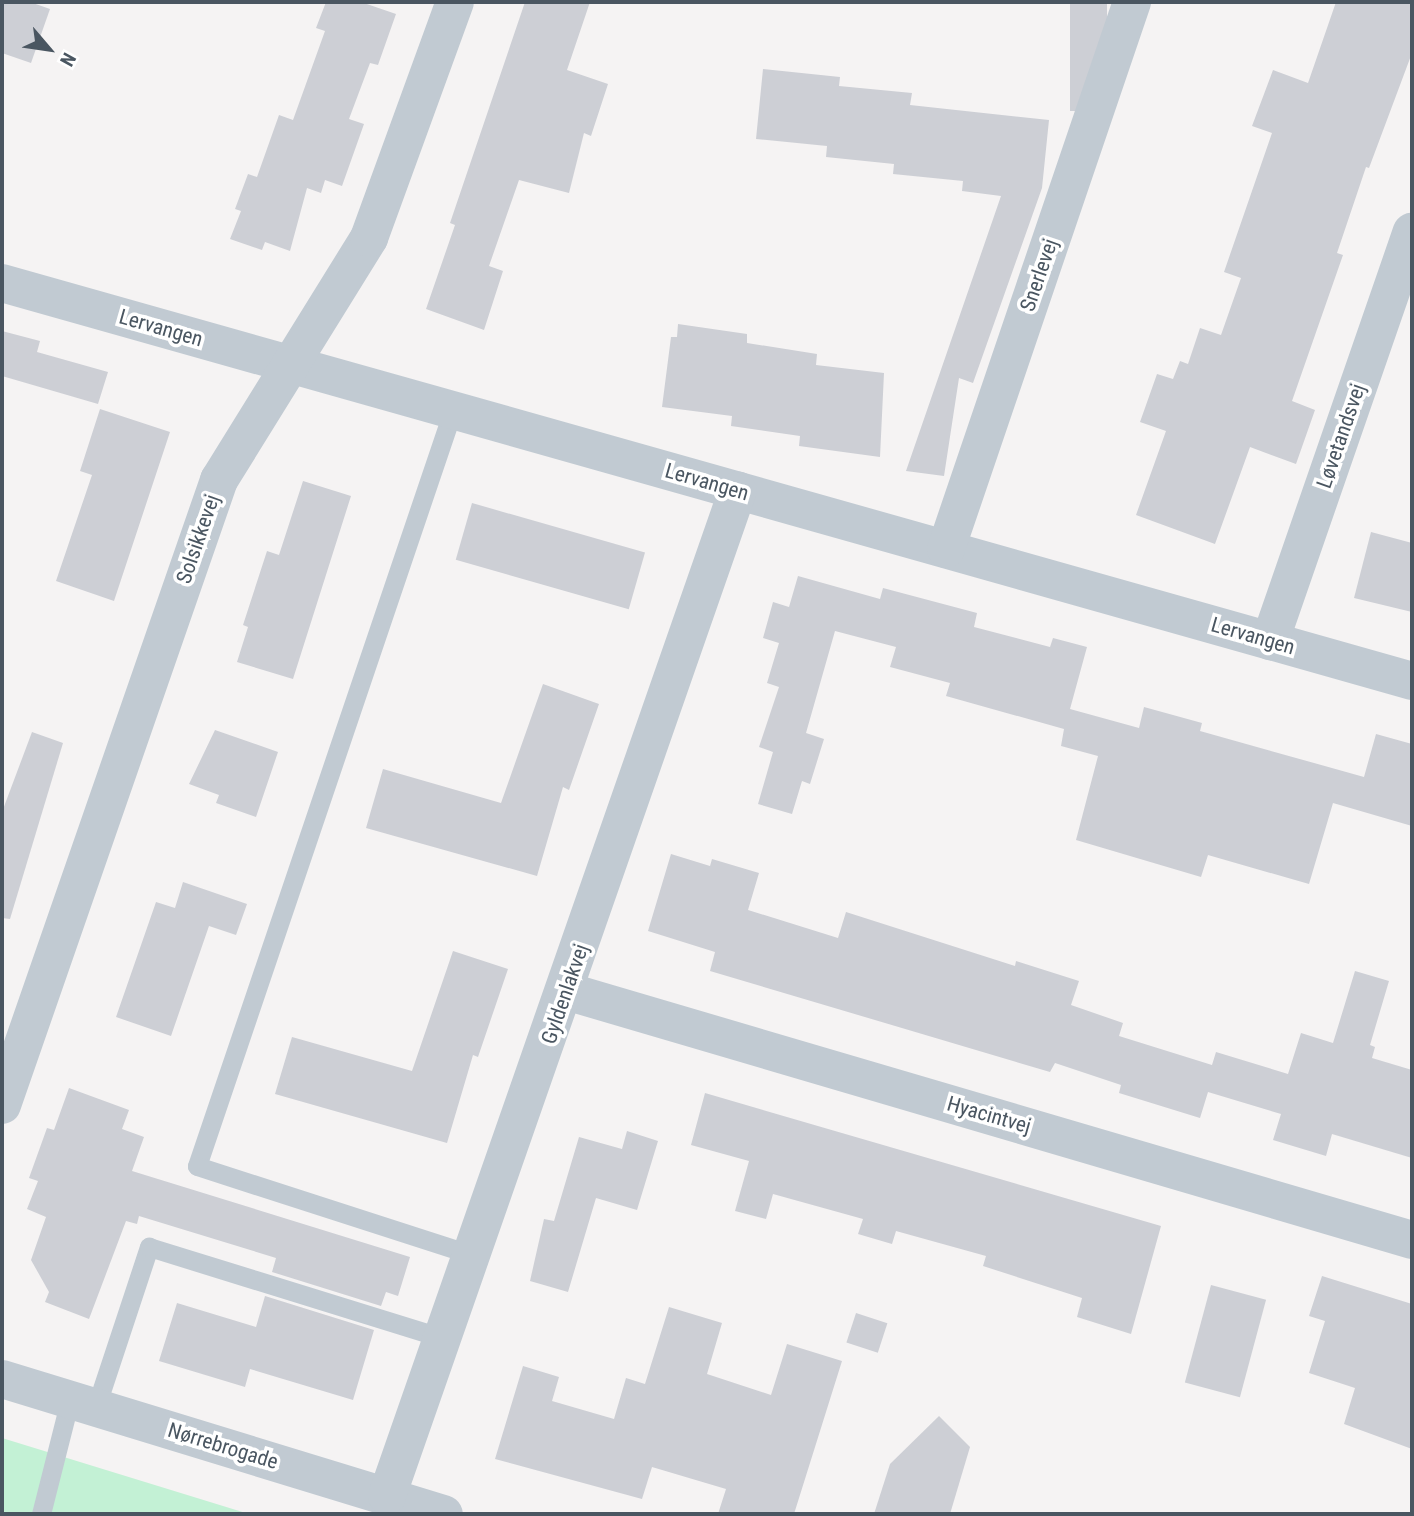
<!DOCTYPE html>
<html>
<head>
<meta charset="utf-8">
<style>
	body { margin:0 }
	#map { position:relative; width:1414px; height:1516px; overflow:hidden; background:#f5f3f3; font-family:"Roboto Condensed",sans-serif }
	div>[style] { position:absolute }
	[style*='--x'] { left:calc(var(--x)*1px); top:calc(var(--y)*1px); width:calc(var(--w)*1px); rotate:calc(var(--a)*1deg) }
	.green>* { inset:0; background:#c3f1d5 }
	.building>* { inset:0; background:#cdcfd5; transform-origin:0 0 }
	.service>* { height:19px; margin:-9.5px; padding:0 9.5px; transform-origin:9.5px; border-radius:9.5px; background:#c1cad2 }
	.minor>* { height:38px; margin:-19px; padding:0 19px; transform-origin:19px; border-radius:19px; background:#c1cad2 }
	span { translate:-50% -50%; white-space:nowrap; text-align:center; line-height:1.15; -webkit-text-stroke:7px #fff; paint-order:stroke }
	.street-label { font-size:21px; color:#4a5661 }
	.frame { position:absolute; inset:0; border:4px solid #4a5661; pointer-events:none }
	.north { position:absolute; left:14px; top:14px; width:70px; height:70px; -webkit-text-stroke:5px #fff; paint-order:stroke; rotate:119deg; font-size:19px; font-weight:700; line-height:28px; text-align:center; color:#4a5661 }
	.north::after { content:''; display:block; margin:auto; width:24px; height:32px; background:#4a5661; clip-path:polygon(50% 0,100% 100%,50% 72%,0 100%) }
</style>
</head>
<body>
<div id="map">
	<div class="green">
		<div style="clip-path:polygon(2px 1438px,249px 1514px,2px 1514px)"></div>
	</div>
	<div class="building">
		<div style="clip-path:polygon(2px 2px,30px 2px,50px 9px,31px 63px,2px 53px)"></div>
		<div style="clip-path:polygon(326px 2px,361px 2px,396px 14px,378px 65px,370px 63px,349px 119px,364px 124px,342px 186px,325px 180px,321px 193px,307px 188px,290px 251px,265px 242px,262px 250px,230px 239px,241px 211px,235px 209px,248px 174px,257px 177px,279px 115px,293px 120px,325px 31px,316px 28px)"></div>
		<div style="clip-path:polygon(525px 2px,590px 2px,567px 70px,608px 84px,591px 136px,584px 133px,569px 193px,519px 180px,489px 266px,503px 271px,484px 330px,426px 309px,455px 225px,450px 223px)"></div>
		<div style="left:1070px;top:2px;width:37px;height:109px"></div>
		<div style="clip-path:polygon(1336px 2px,1412px 2px,1412px 53px,1369px 168px,1366px 167px,1337px 253px,1343px 255px,1292px 401px,1315px 410px,1296px 464px,1250px 447px,1215px 544px,1136px 515px,1166px 431px,1140px 422px,1157px 374px,1173px 379px,1180px 361px,1188px 364px,1200px 328px,1221px 335px,1241px 278px,1224px 272px,1272px 133px,1252px 126px,1273px 70px,1308px 83px)"></div>
		<div style="clip-path:polygon(763px 69px,840px 77px,839px 86px,912px 93px,910px 105px,1049px 120px,1042px 188px,973px 383px,959px 378px,944px 476px,906px 471px,1001px 196px,962px 191px,963px 181px,893px 174px,894px 164px,826px 157px,827px 146px,756px 139px)"></div>
		<div style="clip-path:polygon(678px 324px,747px 334px,747px 343px,817px 354px,816px 365px,884px 373px,880px 457px,799px 446px,800px 436px,731px 426px,732px 416px,662px 407px,671px 337px,677px 337px)"></div>
		<div style="clip-path:polygon(2px 331px,40px 341px,37px 352px,108px 372px,98px 404px,2px 376px)"></div>
		<div style="clip-path:polygon(100px 409px,170px 432px,114px 601px,56px 581px,92px 475px,80px 471px)"></div>
		<div style="clip-path:polygon(303px 481px,351px 496px,293px 679px,237px 662px,248px 627px,243px 625px,267px 551px,279px 555px)"></div>
		<div style="left:472px;top:503px;width:180px;height:59px;rotate:16deg"></div>
		<div style="clip-path:polygon(1371px 532px,1412px 543px,1412px 612px,1354px 598px)"></div>
		<div style="clip-path:polygon(798px 576px,880px 599px,883px 588px,977px 613px,974px 627px,1050px 647px,1053px 638px,1087px 647px,1070px 709px,1139px 728px,1144px 707px,1202px 723px,1200px 731px,1364px 777px,1376px 734px,1412px 744px,1412px 826px,1333px 803px,1309px 884px,1208px 855px,1201px 877px,1076px 840px,1098px 756px,1061px 746px,1064px 729px,946px 696px,950px 683px,890px 667px,896px 647px,835px 631px,806px 733px,824px 739px,810px 784px,802px 781px,792px 814px,758px 804px,773px 752px,759px 747px,779px 687px,767px 683px,779px 643px,763px 638px,773px 602px,789px 607px)"></div>
		<div style="clip-path:polygon(543px 684px,599px 704px,569px 790px,563px 787px,537px 876px,366px 828px,383px 769px,501px 803px)"></div>
		<div style="clip-path:polygon(215px 730px,278px 752px,256px 817px,216px 803px,219px 795px,189px 784px)"></div>
		<div style="clip-path:polygon(32px 732px,63px 743px,10px 919px,2px 918px,2px 812px)"></div>
		<div style="clip-path:polygon(671px 854px,710px 866px,712px 859px,759px 873px,748px 910px,838px 938px,846px 912px,1015px 966px,1016px 961px,1079px 981px,1071px 1005px,1123px 1023px,1119px 1036px,1212px 1065px,1216px 1052px,1288px 1074px,1301px 1033px,1333px 1043px,1355px 971px,1389px 981px,1370px 1045px,1375px 1047px,1372px 1058px,1412px 1070px,1412px 1158px,1332px 1134px,1326px 1156px,1273px 1140px,1281px 1114px,1208px 1092px,1200px 1118px,1119px 1093px,1121px 1085px,1055px 1063px,1050px 1072px,710px 971px,715px 952px,648px 931px)"></div>
		<div style="clip-path:polygon(183px 882px,247px 904px,236px 935px,209px 926px,171px 1036px,116px 1017px,156px 902px,175px 908px)"></div>
		<div style="clip-path:polygon(453px 951px,508px 969px,478px 1057px,473px 1055px,447px 1143px,275px 1094px,292px 1037px,412px 1071px)"></div>
		<div style="clip-path:polygon(69px 1088px,129px 1110px,122px 1129px,144px 1137px,132px 1171px,410px 1257px,398px 1296px,386px 1292px,381px 1306px,272px 1272px,276px 1258px,139px 1216px,137px 1224px,126px 1221px,89px 1319px,45px 1302px,49px 1292px,31px 1260px,46px 1217px,27px 1209px,38px 1181px,29px 1178px,47px 1128px,54px 1130px)"></div>
		<div style="clip-path:polygon(705px 1093px,1161px 1226px,1131px 1334px,1077px 1317px,1082px 1298px,983px 1266px,986px 1256px,896px 1231px,892px 1244px,858px 1234px,863px 1219px,773px 1194px,766px 1219px,735px 1211px,749px 1161px,691px 1145px)"></div>
		<div style="clip-path:polygon(627px 1131px,658px 1141px,637px 1210px,596px 1198px,568px 1292px,530px 1281px,544px 1219px,554px 1221px,579px 1137px,622px 1149px)"></div>
		<div style="clip-path:polygon(1322px 1276px,1412px 1304px,1412px 1449px,1344px 1424px,1355px 1388px,1309px 1373px,1325px 1321px,1309px 1316px)"></div>
		<div style="left:1211px;top:1285px;width:57px;height:101px;rotate:15deg"></div>
		<div style="clip-path:polygon(265px 1296px,374px 1330px,353px 1400px,250px 1369px,245px 1387px,159px 1361px,177px 1303px,256px 1327px)"></div>
		<div style="clip-path:polygon(669px 1307px,722px 1323px,707px 1374px,771px 1395px,787px 1344px,842px 1361px,794px 1514px,718px 1514px,726px 1489px,652px 1467px,642px 1499px,495px 1459px,523px 1366px,559px 1377px,552px 1401px,614px 1419px,626px 1378px,645px 1384px)"></div>
		<div style="left:856px;top:1313px;width:33px;height:31px;rotate:18deg"></div>
		<div style="clip-path:polygon(939px 1416px,970px 1447px,950px 1514px,874px 1514px,890px 1464px)"></div>
	</div>
	<div class="service">
		<div style="--x:453;--y:410;--w:798;--a:108.71"></div>
		<div style="--x:197;--y:1166;--w:289;--a:17.9"></div>
		<div style="--x:96;--y:1407;--w:169;--a:-71.7"></div>
		<div style="--x:149;--y:1247;--w:308;--a:17.2"></div>
		<div style="--x:41;--y:1514;--w:119;--a:-75.8"></div>
	</div>
	<div class="minor">
		<div style="--x:2;--y:283;--w:1465;--a:15.76"></div>
		<div style="--x:946;--y:549;--w:578;--a:-71.22"></div>
		<div style="--x:1270;--y:641;--w:433;--a:-70.9"></div>
		<div style="--x:566;--y:991;--w:882;--a:16.4"></div>
		<div style="--x:2;--y:1105;--w:662;--a:-70.85"></div>
		<div style="--x:219;--y:480;--w:285;--a:-58.2"></div>
		<div style="--x:369;--y:238;--w:251;--a:-70"></div>
		<div style="--x:2;--y:1379;--w:462;--a:17"></div>
		<div style="--x:387;--y:1496;--w:1065;--a:-70.77"></div>
	</div>
	<div class="street-label">
		<span style="left:1039px;top:275px;rotate:-71deg">Snerlevej</span>
		<span style="left:161px;top:328px;rotate:16deg">Lervangen</span>
		<span style="left:1341px;top:436px;rotate:-71deg">Løvetandsvej</span>
		<span style="left:707px;top:482px;rotate:16deg">Lervangen</span>
		<span style="left:198px;top:539px;rotate:-71deg">Solsikkevej</span>
		<span style="left:1253px;top:636px;rotate:16deg">Lervangen</span>
		<span style="left:565px;top:994px;rotate:-71deg">Gyldenlakvej</span>
		<span style="left:989px;top:1115px;rotate:16deg">Hyacintvej</span>
		<span style="left:223px;top:1446px;rotate:17deg">Nørrebrogade</span>
	</div>
	<div class="frame"></div>
	<div class="north">N</div>
</div>
</body>
</html>
